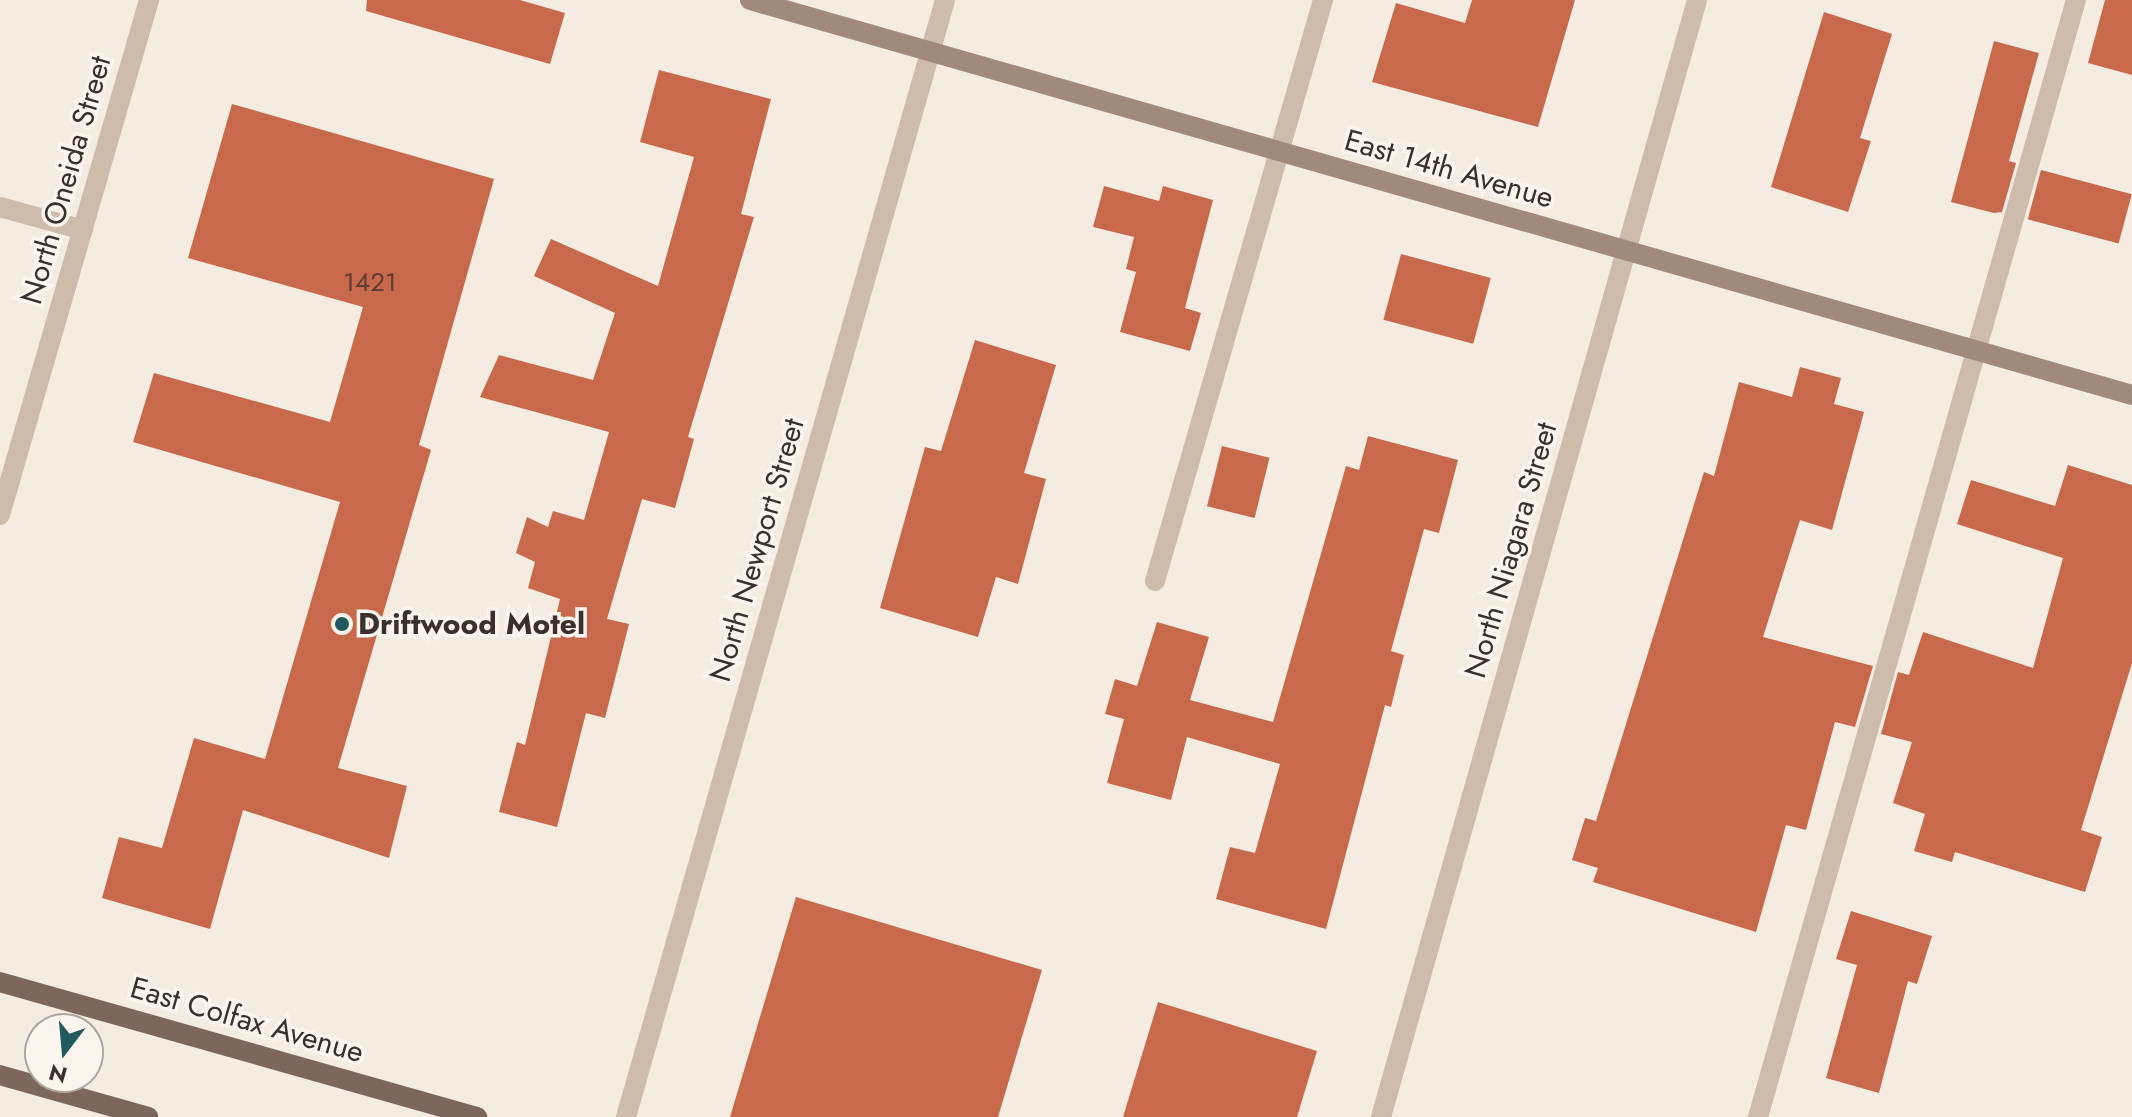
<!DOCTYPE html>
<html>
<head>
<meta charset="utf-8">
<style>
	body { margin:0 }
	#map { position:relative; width:2132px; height:1117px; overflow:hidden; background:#f4ebe1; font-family:Jost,sans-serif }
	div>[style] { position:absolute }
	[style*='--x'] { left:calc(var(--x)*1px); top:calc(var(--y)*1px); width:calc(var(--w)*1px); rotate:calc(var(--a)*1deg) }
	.building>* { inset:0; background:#c8694b; transform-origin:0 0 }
	.service>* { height:20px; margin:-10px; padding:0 10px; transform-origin:10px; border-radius:10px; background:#cdbbac }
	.minor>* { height:20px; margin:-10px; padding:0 10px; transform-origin:10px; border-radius:10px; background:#cdbbac }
	.tertiary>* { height:20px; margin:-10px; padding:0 10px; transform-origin:10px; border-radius:10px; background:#cdbbac }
	.secondary>* { height:20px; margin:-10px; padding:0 10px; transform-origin:10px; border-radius:10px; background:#a18a7d }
	.primary>* { height:20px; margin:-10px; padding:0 10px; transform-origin:10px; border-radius:10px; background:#7d675c }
	.dots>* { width:22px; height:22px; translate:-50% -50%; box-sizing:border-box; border:4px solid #fbf5ee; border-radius:50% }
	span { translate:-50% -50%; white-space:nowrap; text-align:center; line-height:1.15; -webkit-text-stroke:7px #fbf5ee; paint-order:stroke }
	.number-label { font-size:26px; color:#5e3e33 }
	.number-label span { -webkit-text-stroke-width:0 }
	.street-label { font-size:30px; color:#3b302b }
	.poi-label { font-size:30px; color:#3b302b; font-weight:700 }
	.left { translate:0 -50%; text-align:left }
	.north { position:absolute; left:24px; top:1013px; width:80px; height:80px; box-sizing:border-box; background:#fbf5ee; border:2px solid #aea6a0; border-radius:50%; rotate:196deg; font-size:22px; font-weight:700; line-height:32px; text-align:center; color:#3b302b }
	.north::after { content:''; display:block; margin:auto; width:28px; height:36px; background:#1f5a5e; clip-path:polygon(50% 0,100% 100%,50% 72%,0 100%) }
</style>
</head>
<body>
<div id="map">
	<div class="building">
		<div style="clip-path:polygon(367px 0,520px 0,565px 13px,550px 64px,366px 11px)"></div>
		<div style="clip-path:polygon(1472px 0,1575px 0,1538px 127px,1372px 82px,1396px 3px,1465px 23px)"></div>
		<div style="clip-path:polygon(2105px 0,2132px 0,2132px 75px,2088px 63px)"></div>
		<div style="clip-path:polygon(1824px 12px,1892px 34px,1860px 138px,1871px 141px,1848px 212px,1771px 187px)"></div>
		<div style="clip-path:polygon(1994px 41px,2039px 53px,2009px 161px,2016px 163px,2002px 212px,1994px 213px,1951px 202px)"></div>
		<div style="clip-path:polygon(659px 70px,771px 99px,741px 214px,754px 217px,688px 437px,694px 439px,675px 508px,642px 499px,607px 619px,629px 624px,605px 718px,586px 713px,557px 827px,499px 812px,517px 742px,525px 745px,560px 599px,528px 588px,535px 562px,516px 553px,527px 517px,548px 527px,553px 511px,584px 520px,609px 432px,480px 397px,499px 355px,593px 380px,615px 313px,534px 276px,551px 239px,658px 286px,694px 157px,640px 142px)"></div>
		<div style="clip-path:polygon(232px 104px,494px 179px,419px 445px,431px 450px,338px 768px,407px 786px,389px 858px,243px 810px,210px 929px,102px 898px,119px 837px,162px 848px,194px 738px,265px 759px,340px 502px,133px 442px,154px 373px,330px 422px,363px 307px,188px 258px)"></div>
		<div style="left:2041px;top:170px;width:94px;height:51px;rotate:15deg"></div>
		<div style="clip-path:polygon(1104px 186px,1159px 201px,1163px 186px,1213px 200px,1185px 308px,1201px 313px,1190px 351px,1120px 332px,1136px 272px,1126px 269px,1134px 237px,1093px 227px)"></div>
		<div style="left:1401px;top:254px;width:93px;height:68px;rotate:15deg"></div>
		<div style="clip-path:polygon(975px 340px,1056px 365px,1024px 473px,1046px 479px,1018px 584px,996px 577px,978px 637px,880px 608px,925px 447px,941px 451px)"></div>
		<div style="clip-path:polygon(1800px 367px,1841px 378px,1834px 404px,1864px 412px,1832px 530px,1800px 520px,1763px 637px,1873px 666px,1855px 727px,1835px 722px,1806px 830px,1786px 825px,1756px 932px,1593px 882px,1598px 868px,1572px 860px,1585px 818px,1596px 821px,1704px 472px,1714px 476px,1739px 382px,1792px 397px)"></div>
		<div style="clip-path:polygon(1368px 436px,1458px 460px,1439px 533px,1424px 529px,1391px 651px,1404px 655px,1391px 707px,1385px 705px,1326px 929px,1216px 899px,1230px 847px,1255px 853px,1280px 764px,1187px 737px,1171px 800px,1107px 783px,1124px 719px,1105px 714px,1115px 679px,1137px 686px,1157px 622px,1209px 637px,1190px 700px,1273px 722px,1346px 466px,1359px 470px)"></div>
		<div style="left:1222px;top:446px;width:49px;height:62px;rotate:14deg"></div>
		<div style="clip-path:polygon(2068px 465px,2132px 485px,2132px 663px,2081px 830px,2102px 837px,2085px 892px,1955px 852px,1952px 862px,1914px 851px,1925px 814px,1893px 803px,1912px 742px,1881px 734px,1898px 672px,1909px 675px,1923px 632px,2033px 668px,2063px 558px,1957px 524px,1971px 480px,2055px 506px)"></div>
		<div style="clip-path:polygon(796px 897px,1042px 970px,998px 1117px,730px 1117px)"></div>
		<div style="clip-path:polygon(1851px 911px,1932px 936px,1917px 984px,1908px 981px,1879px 1093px,1826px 1078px,1857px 965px,1836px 959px)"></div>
		<div style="clip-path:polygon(1158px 1002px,1317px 1051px,1297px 1117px,1123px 1117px)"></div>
	</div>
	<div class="service">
		<div style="--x:0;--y:207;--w:86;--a:15.5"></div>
		<div style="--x:1155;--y:581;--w:605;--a:-73.87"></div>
		<div style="--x:1758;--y:1117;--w:1161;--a:-74.11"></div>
	</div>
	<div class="minor">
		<div style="--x:626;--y:1117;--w:1162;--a:-74.06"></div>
		<div style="--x:1381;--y:1117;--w:1161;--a:-74.2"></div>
	</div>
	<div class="tertiary">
		<div style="--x:0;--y:515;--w:536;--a:-73.86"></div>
	</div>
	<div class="secondary">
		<div style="--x:750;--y:0;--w:1437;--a:15.95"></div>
	</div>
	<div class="primary">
		<div style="--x:0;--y:982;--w:496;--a:15.8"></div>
		<div style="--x:0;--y:1075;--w:154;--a:15.8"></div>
	</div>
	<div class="dots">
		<div style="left:342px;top:624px;background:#1f5a5e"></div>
	</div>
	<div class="number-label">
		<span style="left:370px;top:283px">1421</span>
	</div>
	<div class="street-label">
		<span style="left:1449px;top:169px;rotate:16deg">East 14th Avenue</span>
		<span style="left:66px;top:180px;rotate:-74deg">North Oneida Street</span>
		<span style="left:757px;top:550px;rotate:-74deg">North Newport Street</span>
		<span style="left:1511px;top:550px;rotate:-74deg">North Niagara Street</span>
		<span style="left:247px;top:1020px;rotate:16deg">East Colfax Avenue</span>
	</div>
	<div class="poi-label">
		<span class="left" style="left:358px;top:624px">Driftwood Motel</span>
	</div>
	<div class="north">N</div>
</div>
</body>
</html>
